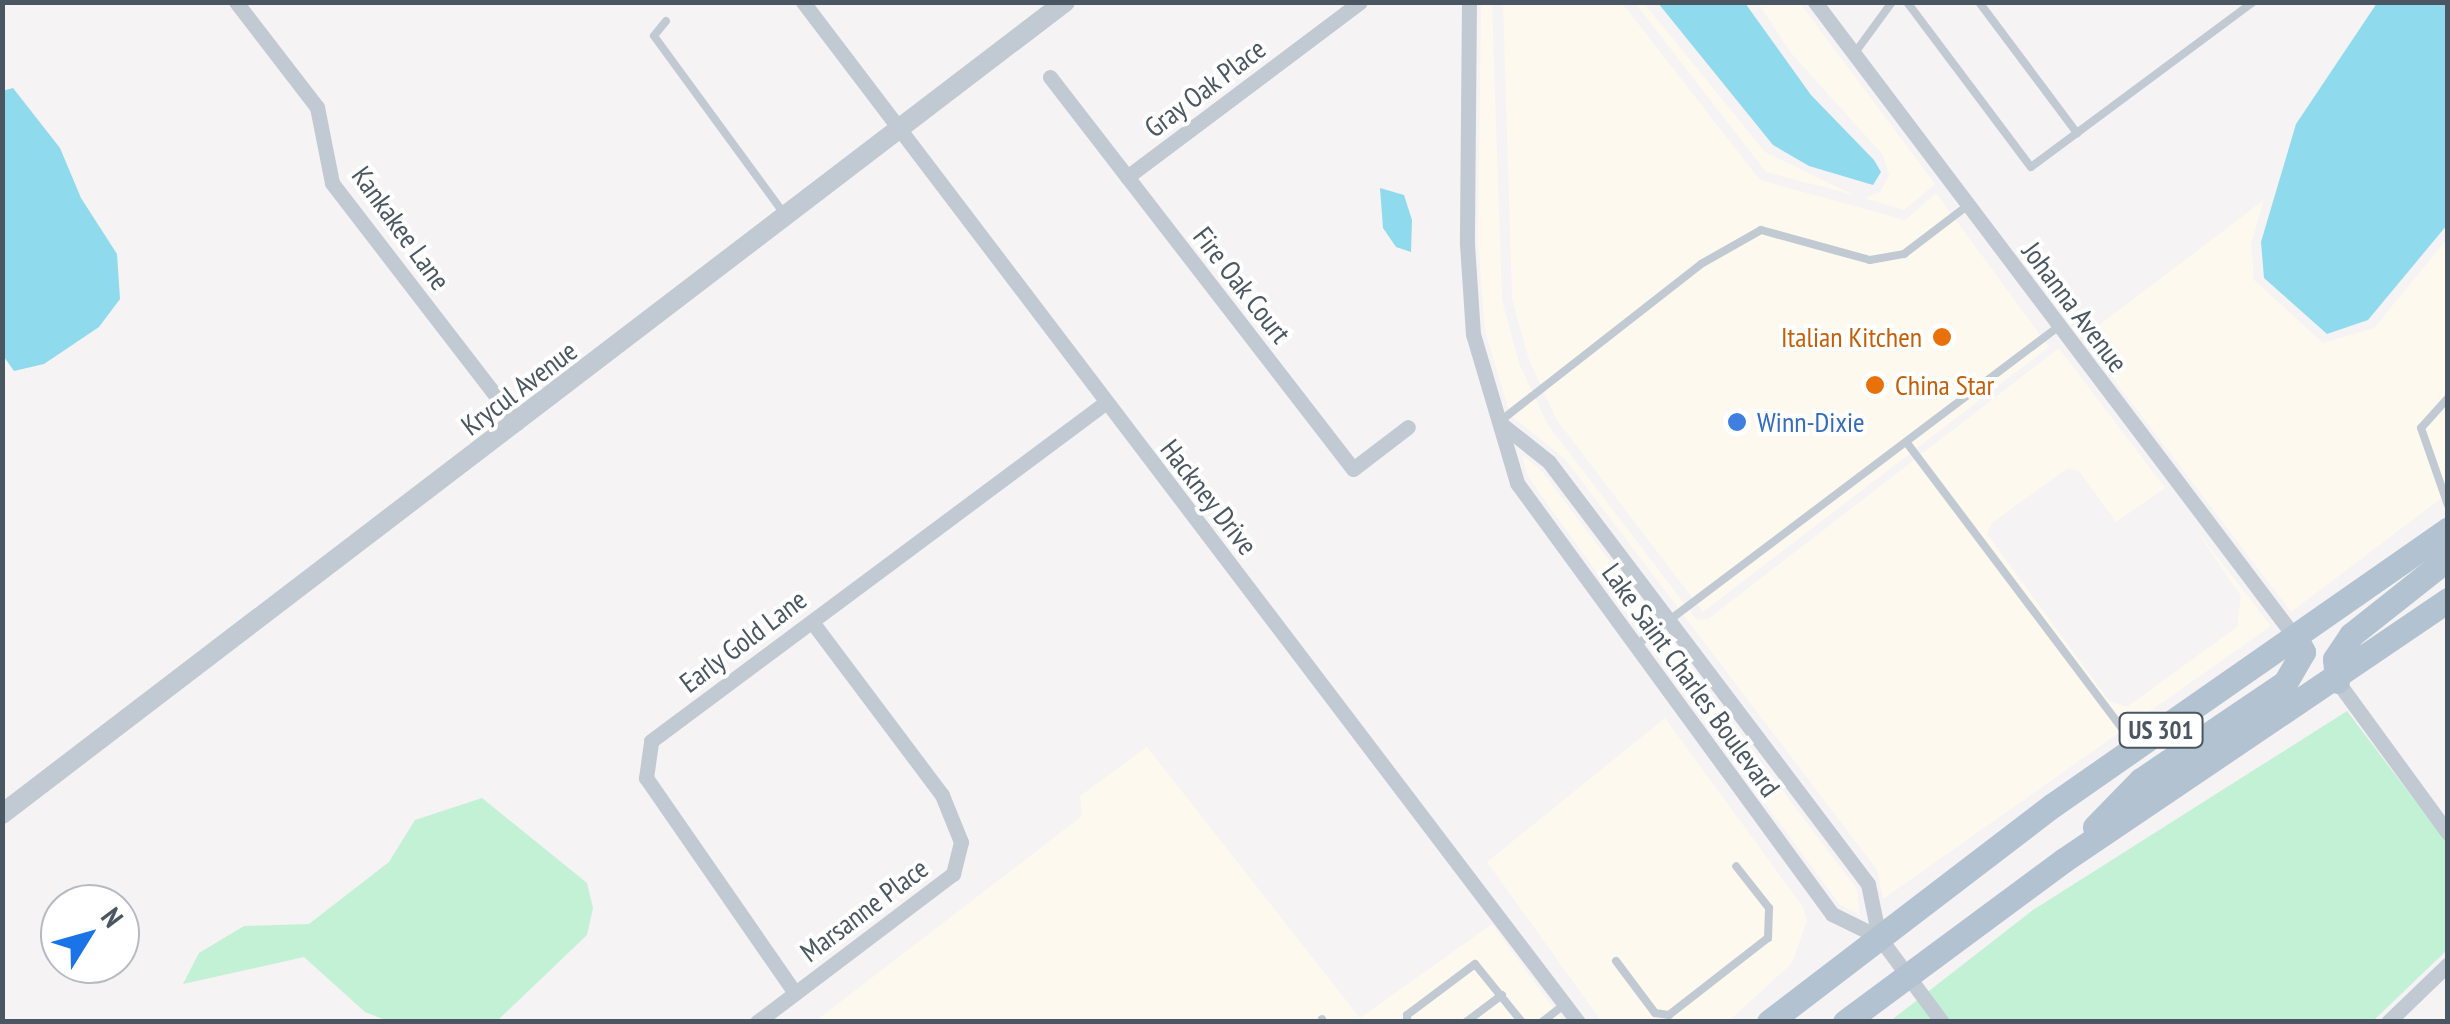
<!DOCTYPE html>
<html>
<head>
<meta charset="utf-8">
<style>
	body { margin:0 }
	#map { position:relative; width:2450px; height:1024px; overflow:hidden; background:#f5f3f3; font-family:"PT Sans Narrow",sans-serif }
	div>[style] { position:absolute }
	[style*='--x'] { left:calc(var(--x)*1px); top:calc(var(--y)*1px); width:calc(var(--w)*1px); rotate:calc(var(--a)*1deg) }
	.commercial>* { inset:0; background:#fdf9ef }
	.green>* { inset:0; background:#c3f1d5 }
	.water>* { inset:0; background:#90daee }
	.service>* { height:8px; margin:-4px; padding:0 4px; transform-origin:4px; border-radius:4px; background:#c1cad2 }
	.minor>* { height:15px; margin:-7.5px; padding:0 7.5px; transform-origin:7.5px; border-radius:7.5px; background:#c1cad2 }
	.tertiary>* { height:20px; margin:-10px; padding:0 10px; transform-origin:10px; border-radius:10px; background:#c1cad2 }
	.primary>* { height:25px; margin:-12.5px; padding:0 12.5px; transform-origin:12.5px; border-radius:12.5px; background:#b3c2d1 }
	.dots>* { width:28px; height:28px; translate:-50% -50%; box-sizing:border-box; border:5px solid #fff; border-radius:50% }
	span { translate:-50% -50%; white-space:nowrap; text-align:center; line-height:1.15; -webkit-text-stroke:8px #fff; paint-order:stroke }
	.shield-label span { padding:2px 8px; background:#fff; border:2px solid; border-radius:8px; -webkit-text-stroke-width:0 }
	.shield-label { font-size:25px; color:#4a5661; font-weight:700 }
	.street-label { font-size:28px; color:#4a5661 }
	.food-label { font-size:28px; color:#c56008 }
	.right { translate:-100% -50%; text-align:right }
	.left { translate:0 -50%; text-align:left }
	.shop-label { font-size:28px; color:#366cbe }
	.frame { position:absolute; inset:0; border:5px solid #4a5661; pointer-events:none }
	.north { position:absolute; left:40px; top:884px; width:100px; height:100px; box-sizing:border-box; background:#fff; border:2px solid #b7bbc0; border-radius:50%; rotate:53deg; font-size:28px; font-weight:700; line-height:40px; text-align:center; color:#4a5661 }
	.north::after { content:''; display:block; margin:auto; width:35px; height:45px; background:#1a73e8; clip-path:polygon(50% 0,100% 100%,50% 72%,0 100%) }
</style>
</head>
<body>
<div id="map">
	<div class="commercial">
		<div style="clip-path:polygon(1481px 3px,1492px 3px,1502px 300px,1519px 363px,1548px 425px,1697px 620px,1708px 619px,2059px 348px,2165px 488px,2116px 522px,2079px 471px,2068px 468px,1992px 523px,1987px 534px,2109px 701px,2127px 707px,2237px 627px,2241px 596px,2194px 527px,2271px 626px,1883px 899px,1877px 870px,1565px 459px,1510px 415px,1485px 331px,1478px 242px)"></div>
		<div style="clip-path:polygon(1503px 3px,1622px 3px,1760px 180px,1905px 220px,1936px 193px,2049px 347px,1703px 612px,1556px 419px,1529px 360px,1512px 299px)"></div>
		<div style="clip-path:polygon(1635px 3px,1644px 3px,1765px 152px,1854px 195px,1766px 172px)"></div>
		<div style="clip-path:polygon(1758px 3px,1800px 3px,1935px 184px,1904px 210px,1864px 198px,1880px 192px,1889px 175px,1883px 155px,1791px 53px)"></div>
		<div style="clip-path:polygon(2264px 200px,2251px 244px,2254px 280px,2323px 343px,2374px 328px,2447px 239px,2447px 494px,2291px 612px,2082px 338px)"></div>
		<div style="clip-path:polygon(1522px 455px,1541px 470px,1857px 889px,1860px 915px,1840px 905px,1711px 731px,1528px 477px)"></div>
		<div style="clip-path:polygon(1665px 718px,1803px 907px,1807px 921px,1792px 963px,1729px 1021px,1601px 1021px,1487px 862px)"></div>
		<div style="clip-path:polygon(1147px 747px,1360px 1018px,1492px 924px,1563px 1021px,814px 1022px,1082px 816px,1080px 796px)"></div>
	</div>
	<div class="green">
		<div style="clip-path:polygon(2347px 711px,2447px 843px,2447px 950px,2373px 1021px,1889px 1022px,2033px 910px)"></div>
		<div style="clip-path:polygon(482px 798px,587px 883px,593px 908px,587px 935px,497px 1021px,388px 1021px,365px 1012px,304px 957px,183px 984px,199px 953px,244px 926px,309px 924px,389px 862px,415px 820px)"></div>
	</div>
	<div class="water">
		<div style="clip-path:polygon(1658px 3px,1745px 3px,1811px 95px,1874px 160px,1881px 172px,1873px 185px,1809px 166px,1773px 145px)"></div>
		<div style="clip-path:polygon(2377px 3px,2447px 3px,2447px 225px,2368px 320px,2327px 334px,2264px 278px,2261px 242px,2296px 124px)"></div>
		<div style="clip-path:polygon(13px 88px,60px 148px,81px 198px,117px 254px,120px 299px,99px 327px,44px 364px,14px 371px,2px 354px,2px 91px)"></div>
		<div style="clip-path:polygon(1380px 188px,1404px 195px,1412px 220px,1411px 252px,1396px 247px,1383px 228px)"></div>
	</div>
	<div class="service">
		<div style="--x:1907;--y:2;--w:206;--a:53.1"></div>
		<div style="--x:2031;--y:167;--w:277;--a:-36.6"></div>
		<div style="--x:1979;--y:2;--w:164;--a:53.2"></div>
		<div style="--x:666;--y:21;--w:19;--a:129"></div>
		<div style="--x:654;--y:36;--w:222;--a:53.8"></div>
		<div style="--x:1854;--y:54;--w:64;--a:-53.8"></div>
		<div style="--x:2448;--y:398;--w:40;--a:132"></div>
		<div style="--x:2421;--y:428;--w:82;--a:70.7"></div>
		<div style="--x:1499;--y:422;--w:256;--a:-38"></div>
		<div style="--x:1701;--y:264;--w:69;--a:-29.5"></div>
		<div style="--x:1761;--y:230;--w:113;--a:15.4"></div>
		<div style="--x:1870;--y:260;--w:35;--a:-10"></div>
		<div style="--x:1904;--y:254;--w:79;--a:-37.3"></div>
		<div style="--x:1907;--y:443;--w:376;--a:53"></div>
		<div style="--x:1635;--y:646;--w:530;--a:-37.02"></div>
		<div style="--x:1616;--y:961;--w:65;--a:53.1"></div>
		<div style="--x:1655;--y:1013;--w:14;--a:8"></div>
		<div style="--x:1669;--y:1015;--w:125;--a:-37.9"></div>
		<div style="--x:1768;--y:938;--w:30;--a:-88"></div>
		<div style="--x:1769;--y:908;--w:53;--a:-128.2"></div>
		<div style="--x:1322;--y:1019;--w:3;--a:72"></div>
		<div style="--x:1407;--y:1022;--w:7;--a:-90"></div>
		<div style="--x:1407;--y:1015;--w:85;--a:-36.9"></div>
		<div style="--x:1475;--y:964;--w:75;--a:51"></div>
		<div style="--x:1466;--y:1022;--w:45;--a:-36.9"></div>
		<div style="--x:1542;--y:1022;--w:29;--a:-38"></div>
	</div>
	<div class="minor">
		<div style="--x:236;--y:2;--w:133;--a:52.4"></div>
		<div style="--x:317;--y:107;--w:77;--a:78.8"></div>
		<div style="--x:332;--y:183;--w:303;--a:52.4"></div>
		<div style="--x:803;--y:2;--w:1281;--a:52.77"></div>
		<div style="--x:1469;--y:2;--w:242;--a:90.5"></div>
		<div style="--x:1467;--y:244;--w:90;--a:86.2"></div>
		<div style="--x:1473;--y:334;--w:155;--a:73.5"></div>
		<div style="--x:1517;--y:483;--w:534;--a:53.84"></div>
		<div style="--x:1832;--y:914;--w:52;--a:26.1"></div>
		<div style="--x:1815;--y:2;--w:800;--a:52.93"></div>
		<div style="--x:1050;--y:77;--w:495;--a:52.3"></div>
		<div style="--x:1353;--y:469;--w:69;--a:-37.4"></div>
		<div style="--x:1127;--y:177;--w:291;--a:-36.9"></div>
		<div style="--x:1500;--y:423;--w:63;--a:38.5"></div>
		<div style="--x:1549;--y:462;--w:529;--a:52.91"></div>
		<div style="--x:1868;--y:884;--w:54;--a:78.3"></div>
		<div style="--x:1879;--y:937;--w:106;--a:53.5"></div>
		<div style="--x:2337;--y:681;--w:188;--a:53.9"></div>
		<div style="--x:795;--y:993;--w:262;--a:-124.7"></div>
		<div style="--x:646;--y:778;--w:37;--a:-82"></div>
		<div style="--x:651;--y:741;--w:566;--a:-36.67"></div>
		<div style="--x:757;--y:1022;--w:246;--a:-37.1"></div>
		<div style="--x:953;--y:874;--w:33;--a:-76"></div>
		<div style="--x:961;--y:842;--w:51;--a:-112"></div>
		<div style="--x:942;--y:795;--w:216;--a:-126.9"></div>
		<div style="--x:2388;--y:1022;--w:83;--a:-44"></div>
	</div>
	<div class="tertiary">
		<div style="--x:2;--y:814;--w:1338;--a:-37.38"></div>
	</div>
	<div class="primary">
		<div style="--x:2337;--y:681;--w:22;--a:-95"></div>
		<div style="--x:2335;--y:659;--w:29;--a:-56"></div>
		<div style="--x:2351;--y:635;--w:124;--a:-38.4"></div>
		<div style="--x:2095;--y:827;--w:66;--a:-45.6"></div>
		<div style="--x:2141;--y:780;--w:174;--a:-34"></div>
		<div style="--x:2285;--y:683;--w:36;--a:-60"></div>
		<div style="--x:2303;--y:652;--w:13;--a:-117"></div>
		<div style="--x:1769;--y:1022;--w:357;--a:-37.4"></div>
		<div style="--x:2053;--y:805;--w:482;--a:-34.9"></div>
		<div style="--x:1845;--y:1022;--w:272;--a:-36.5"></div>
		<div style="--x:2064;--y:860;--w:464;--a:-34.1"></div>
	</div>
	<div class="dots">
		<div style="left:1942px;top:337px;background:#e8710a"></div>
		<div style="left:1875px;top:385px;background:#e8710a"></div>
		<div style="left:1737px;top:422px;background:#3f7fe0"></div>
	</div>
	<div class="shield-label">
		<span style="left:2161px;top:730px">US 301</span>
	</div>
	<div class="street-label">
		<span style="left:1205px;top:88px;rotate:-37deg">Gray Oak Place</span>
		<span style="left:401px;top:228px;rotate:54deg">Kankakee Lane</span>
		<span style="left:1242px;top:285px;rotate:52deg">Fire Oak Court</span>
		<span style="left:2075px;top:307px;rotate:53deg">Johanna Avenue</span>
		<span style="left:519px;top:388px;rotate:-37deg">Krycul Avenue</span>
		<span style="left:1209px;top:497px;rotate:52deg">Hackney Drive</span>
		<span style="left:743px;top:641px;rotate:-37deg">Early Gold Lane</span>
		<span style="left:1691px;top:680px;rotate:54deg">Lake Saint Charles Boulevard</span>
		<span style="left:864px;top:910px;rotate:-37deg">Marsanne Place</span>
	</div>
	<div class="food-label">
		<span class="right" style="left:1922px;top:337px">Italian Kitchen</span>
		<span class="left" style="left:1895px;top:385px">China Star</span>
	</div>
	<div class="shop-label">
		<span class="left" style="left:1757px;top:422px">Winn-Dixie</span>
	</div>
	<div class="frame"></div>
	<div class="north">N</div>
</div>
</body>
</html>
